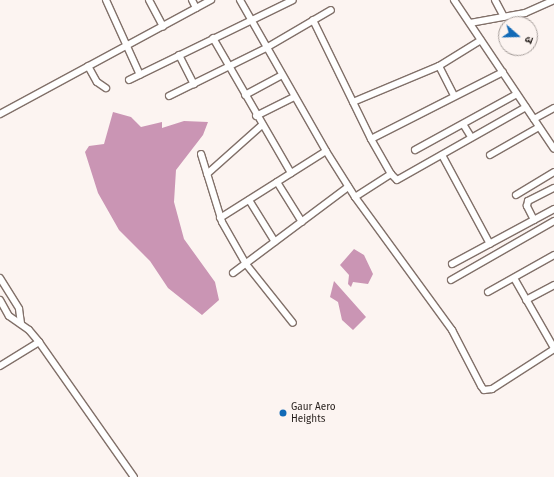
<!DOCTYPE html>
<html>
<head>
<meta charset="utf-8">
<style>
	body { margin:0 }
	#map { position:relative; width:554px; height:477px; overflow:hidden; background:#fcf4f1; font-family:"Fira Sans","Noto Sans Devanagari",sans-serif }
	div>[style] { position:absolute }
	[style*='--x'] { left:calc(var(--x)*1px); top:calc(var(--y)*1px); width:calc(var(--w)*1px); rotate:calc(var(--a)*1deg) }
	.water>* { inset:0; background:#ca95b4 }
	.roads { filter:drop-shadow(1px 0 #817069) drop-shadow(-1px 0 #817069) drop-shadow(0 1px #817069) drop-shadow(0 -1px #817069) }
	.minor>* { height:6px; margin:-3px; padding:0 3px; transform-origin:3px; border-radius:3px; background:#fff }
	.dots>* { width:11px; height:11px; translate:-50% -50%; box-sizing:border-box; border:2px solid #fcf4f1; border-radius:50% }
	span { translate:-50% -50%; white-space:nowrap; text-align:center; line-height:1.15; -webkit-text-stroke:3.5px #fcf4f1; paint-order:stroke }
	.poi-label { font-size:10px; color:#251e1b }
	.left { translate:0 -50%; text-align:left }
	.north { position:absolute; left:498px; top:16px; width:40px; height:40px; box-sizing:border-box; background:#fcf4f1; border:1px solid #a69e9b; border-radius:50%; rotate:110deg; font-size:11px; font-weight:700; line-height:16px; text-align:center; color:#251e1b }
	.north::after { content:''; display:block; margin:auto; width:14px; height:18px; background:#126ab7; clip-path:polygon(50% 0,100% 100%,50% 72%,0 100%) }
</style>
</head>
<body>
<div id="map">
	<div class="water">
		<div style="clip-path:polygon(113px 112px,131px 117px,141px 127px,162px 122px,162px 128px,184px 121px,208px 122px,203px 135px,176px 170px,174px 202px,184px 239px,215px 282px,219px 300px,202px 315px,168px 288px,150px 261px,119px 230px,98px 193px,85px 152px,89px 146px,104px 144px)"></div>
		<div style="clip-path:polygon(354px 249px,364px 255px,373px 274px,368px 284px,353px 282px,351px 287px,348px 284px,349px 275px,340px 265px)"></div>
		<div style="clip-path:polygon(334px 281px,366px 317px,353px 330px,342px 320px,338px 302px,330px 297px)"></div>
	</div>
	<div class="roads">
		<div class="minor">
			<div style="--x:106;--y:0;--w:82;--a:65.6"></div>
			<div style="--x:149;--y:0;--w:30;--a:62"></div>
			<div style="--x:192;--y:0;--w:9;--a:63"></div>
			<div style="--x:240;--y:0;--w:174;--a:60.3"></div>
			<div style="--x:326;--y:151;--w:54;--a:57.8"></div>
			<div style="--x:355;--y:197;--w:165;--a:53.9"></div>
			<div style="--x:452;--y:330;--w:63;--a:62.6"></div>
			<div style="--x:481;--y:386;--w:5;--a:53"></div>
			<div style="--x:484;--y:390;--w:8;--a:-7"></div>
			<div style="--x:492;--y:389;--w:74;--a:-32.8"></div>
			<div style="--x:454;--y:0;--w:179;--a:56.1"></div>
			<div style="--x:495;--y:0;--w:19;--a:62"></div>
			<div style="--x:313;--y:20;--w:132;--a:64"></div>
			<div style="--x:371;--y:139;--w:40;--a:60.3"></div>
			<div style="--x:391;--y:174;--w:8;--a:45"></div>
			<div style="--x:397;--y:180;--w:148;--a:-29.5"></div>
			<div style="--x:470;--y:23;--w:56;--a:-10.3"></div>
			<div style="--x:525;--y:13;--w:32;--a:-24"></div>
			<div style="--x:213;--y:38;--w:156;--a:60"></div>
			<div style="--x:179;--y:55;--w:33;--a:63"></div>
			<div style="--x:88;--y:66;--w:18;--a:61"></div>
			<div style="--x:97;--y:82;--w:11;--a:34"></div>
			<div style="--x:439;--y:66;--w:33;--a:63"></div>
			<div style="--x:129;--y:80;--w:182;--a:-26"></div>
			<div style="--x:245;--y:95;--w:42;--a:-28.4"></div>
			<div style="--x:169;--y:96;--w:108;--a:-26.3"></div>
			<div style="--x:266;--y:48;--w:75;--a:-30.3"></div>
			<div style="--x:353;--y:102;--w:93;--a:-22.7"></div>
			<div style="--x:439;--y:66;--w:49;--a:-31.8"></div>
			<div style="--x:0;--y:114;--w:240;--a:-28.4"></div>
			<div style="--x:256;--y:116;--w:42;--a:-26.6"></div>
			<div style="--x:534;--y:119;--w:23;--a:-29"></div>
			<div style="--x:463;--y:124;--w:15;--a:58"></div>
			<div style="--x:371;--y:139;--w:148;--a:-26.9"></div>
			<div style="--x:415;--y:150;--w:116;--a:-28.8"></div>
			<div style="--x:201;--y:154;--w:71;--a:72.8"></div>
			<div style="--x:222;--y:222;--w:48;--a:60.3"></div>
			<div style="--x:246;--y:264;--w:75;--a:51.5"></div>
			<div style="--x:442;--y:155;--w:101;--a:61.7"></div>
			<div style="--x:490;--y:155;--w:56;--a:-29.7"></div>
			<div style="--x:207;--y:174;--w:74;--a:-41.7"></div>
			<div style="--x:277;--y:182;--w:47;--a:58"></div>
			<div style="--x:516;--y:195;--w:44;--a:-31.2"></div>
			<div style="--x:355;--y:197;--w:43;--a:-32.6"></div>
			<div style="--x:249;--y:200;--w:49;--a:58.2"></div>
			<div style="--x:220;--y:218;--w:125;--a:-32.3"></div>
			<div style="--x:534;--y:220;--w:16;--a:-117"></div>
			<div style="--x:527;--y:206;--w:5;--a:-79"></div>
			<div style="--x:528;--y:201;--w:29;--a:-27"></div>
			<div style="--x:452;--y:264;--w:116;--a:-28.3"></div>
			<div style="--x:233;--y:273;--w:144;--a:-36.8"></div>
			<div style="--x:0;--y:278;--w:36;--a:58"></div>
			<div style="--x:19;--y:309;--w:15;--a:82"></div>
			<div style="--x:514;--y:278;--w:81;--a:60.3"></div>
			<div style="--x:451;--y:280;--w:119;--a:-29.8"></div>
			<div style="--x:488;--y:292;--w:76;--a:-29.3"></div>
			<div style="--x:0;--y:300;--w:18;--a:61"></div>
			<div style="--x:9;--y:316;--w:24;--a:35"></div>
			<div style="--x:29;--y:330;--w:16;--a:50"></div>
			<div style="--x:39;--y:342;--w:165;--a:54.9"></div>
			<div style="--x:526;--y:300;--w:32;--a:-28"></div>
			<div style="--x:0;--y:366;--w:46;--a:-31.6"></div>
		</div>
	</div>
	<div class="dots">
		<div style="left:283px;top:413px;background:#126ab7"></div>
	</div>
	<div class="poi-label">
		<span class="left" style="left:291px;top:413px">Gaur Aero<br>Heights</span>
	</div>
	<div class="north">उ</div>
</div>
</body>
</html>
